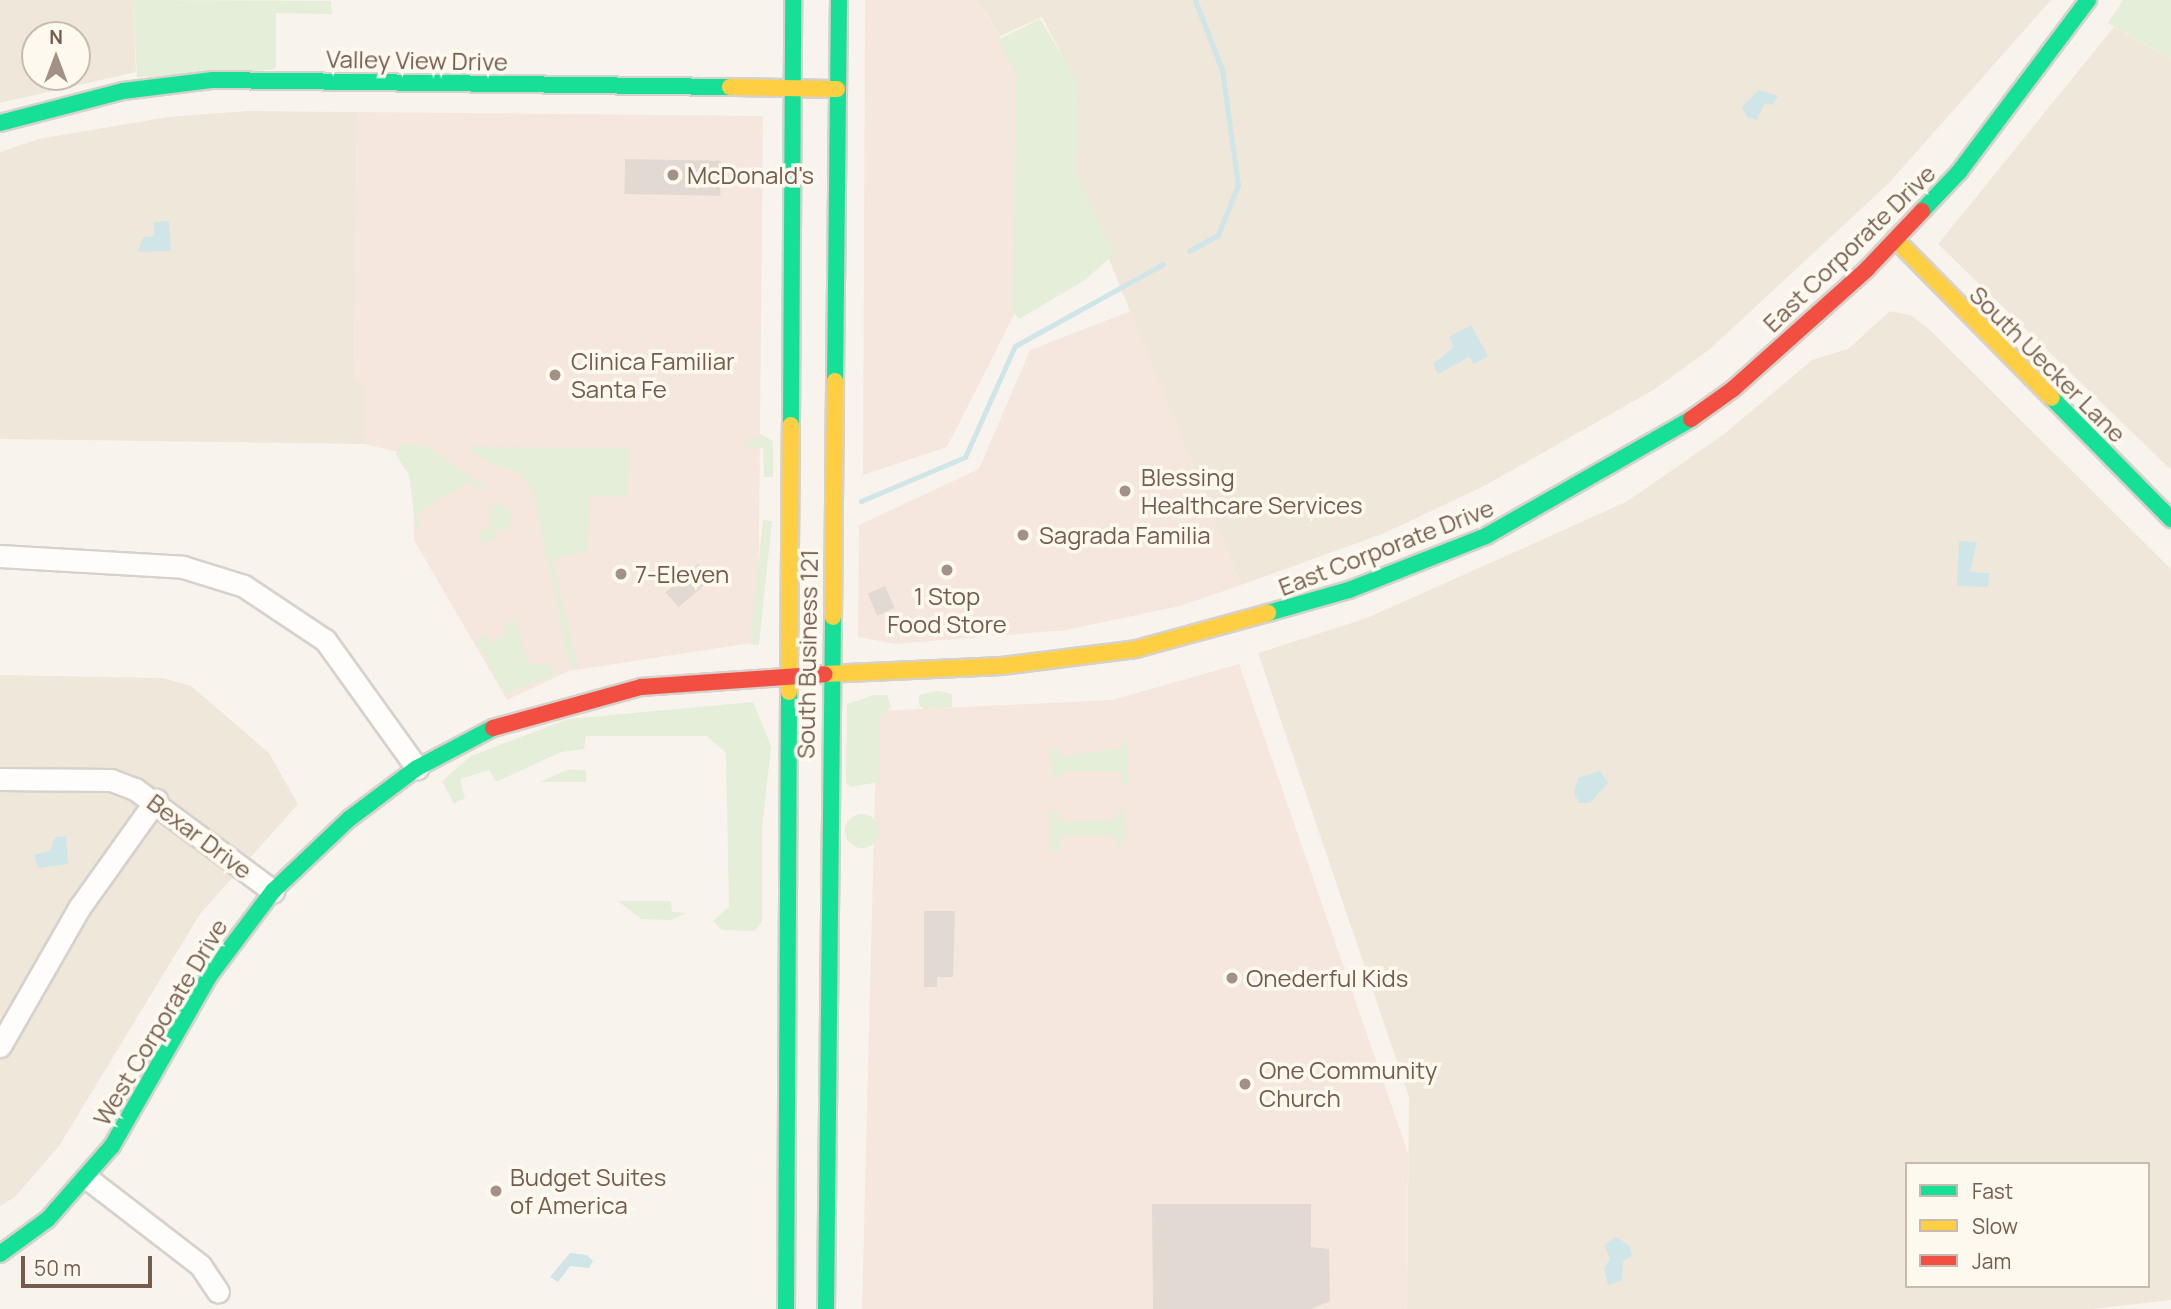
<!DOCTYPE html>
<html>
<head>
<meta charset="utf-8">
<style>
	body { margin:0 }
	#map { position:relative; width:2171px; height:1309px; overflow:hidden; background:#f8f4ed; font-family:Manrope,sans-serif }
	div>[style] { position:absolute }
	[style*='--x'] { left:calc(var(--x)*1px); top:calc(var(--y)*1px); width:calc(var(--w)*1px); rotate:calc(var(--a)*1deg) }
	.residential>* { inset:0; background:#f0e7db }
	.commercial>* { inset:0; background:#f5e7de }
	.green>* { inset:0; background:#e4eed8; transform-origin:0 0 }
	.round { border-radius:50% }
	.water>* { inset:0; background:#cfe5e7 }
	.stream>* { height:5px; margin:-2.5px; padding:0 2.5px; transform-origin:2.5px; border-radius:2.5px; background:#cfe5e7 }
	.building>* { inset:0; background:#e2dad2; transform-origin:0 0 }
	.roads { filter:drop-shadow(2px 0 #d7d1cb) drop-shadow(-2px 0 #d7d1cb) drop-shadow(0 2px #d7d1cb) drop-shadow(0 -2px #d7d1cb) }
	.street>* { height:21px; margin:-10.5px; padding:0 10.5px; transform-origin:10.5px; border-radius:10.5px; background:#fefdfc }
	.fast>* { height:16px; margin:-8px; padding:0 8px; transform-origin:8px; border-radius:8px; background:#16e098 }
	.slow>* { height:16px; margin:-8px; padding:0 8px; transform-origin:8px; border-radius:8px; background:#ffcf43 }
	.jam>* { height:16px; margin:-8px; padding:0 8px; transform-origin:8px; border-radius:8px; background:#f24e42 }
	.dots>* { width:19px; height:19px; translate:-50% -50%; box-sizing:border-box; border:4px solid #fef9ef; border-radius:50% }
	span { translate:-50% -50%; white-space:nowrap; text-align:center; line-height:1.15; -webkit-text-stroke:7px #fef9ef; paint-order:stroke }
	.street-label { font-size:24px; color:#765c4d }
	.poi-label { font-size:24px; color:#765c4d }
	.left { translate:0 -50%; text-align:left }
	.legend { position:absolute; left:1905px; top:1162px; width:245px; height:126px; box-sizing:border-box; background:#fef9ef; border:2px solid #c8baae; margin:0; padding:9px 12px; list-style:none; font-size:21px; color:#765c4d }
	.legend li { display:flex; align-items:center; gap:14px; height:35px }
	.legend b { width:35px; border:2px solid #c8baae }
	.north { position:absolute; left:21px; top:21px; width:70px; height:70px; box-sizing:border-box; background:#fef9ef; border:2px solid #c8baae; border-radius:50%; rotate:0deg; font-size:19px; font-weight:700; line-height:28px; text-align:center; color:#765c4d }
	.north::after { content:''; display:block; margin:auto; width:24px; height:32px; background:#a49185; clip-path:polygon(50% 0,100% 100%,50% 72%,0 100%) }
	.scale { position:absolute; left:21px; top:1256px; width:131px; height:32px; box-sizing:border-box; border:4px solid #765c4d; border-top:0; padding-left:9px; font-size:21px; line-height:24px; white-space:nowrap; color:#765c4d; -webkit-text-stroke:5px #fef9ef; paint-order:stroke }
</style>
</head>
<body>
<div id="map">
	<div class="residential">
		<div style="clip-path:polygon(evenodd,0 0,133px 0,136px 72px,0 103px,0 0,35px 35px,77px 35px,77px 77px,35px 77px,35px 35px)"></div>
		<div style="clip-path:polygon(978px 0,2051px 0,1889px 183px,1710px 349px,1655px 389px,1486px 485px,1385px 533px,1241px 585px,1075px 175px,1077px 83px,1042px 17px,1000px 36px)"></div>
		<div style="clip-path:polygon(2114px 27px,2171px 59px,2171px 470px,1938px 244px)"></div>
		<div style="clip-path:polygon(247px 111px,357px 112px,354px 376px,364px 386px,364px 444px,0 439px,0 152px,38px 139px,168px 117px)"></div>
		<div style="clip-path:polygon(evenodd,1890px 311px,1910px 315px,1928px 328px,2171px 569px,2171px 1300px,2092px 1309px,1407px 1309px,1409px 1097px,1258px 653px,1367px 618px,1626px 502px,1723px 435px,1812px 360px,1848px 349px,1890px 311px,1907px 1164px,2148px 1164px,2148px 1286px,1907px 1286px,1907px 1164px)"></div>
		<div style="clip-path:polygon(0 675px,162px 678px,191px 686px,269px 753px,298px 804px,200px 914px,59px 1146px,15px 1197px,0 1206px)"></div>
	</div>
	<div class="commercial">
		<div style="clip-path:polygon(865px 0,978px 0,1018px 67px,1015px 313px,947px 447px,863px 475px)"></div>
		<div style="clip-path:polygon(357px 112px,763px 116px,758px 642px,569px 671px,507px 700px,414px 540px,413px 478px,398px 452px,364px 444px,364px 386px,354px 376px)"></div>
		<div style="clip-path:polygon(1131px 311px,1241px 585px,1180px 606px,1066px 630px,895px 644px,858px 637px,859px 525px,979px 469px,1030px 350px)"></div>
		<div style="clip-path:polygon(1239px 664px,1408px 1153px,1407px 1309px,862px 1309px,877px 711px,1112px 700px)"></div>
	</div>
	<div class="green">
		<div style="clip-path:polygon(133px 0,331px 1px,332px 14px,276px 13px,276px 67px,271px 70px,137px 77px)"></div>
		<div style="clip-path:polygon(2123px 0,2171px 0,2171px 59px,2108px 23px)"></div>
		<div style="clip-path:polygon(1040px 19px,1077px 80px,1076px 174px,1114px 254px,1085px 280px,1019px 319px,1012px 310px,1016px 73px,998px 40px)"></div>
		<div style="clip-path:polygon(761px 434px,773px 441px,773px 477px,764px 477px,763px 448px,740px 447px)"></div>
		<div style="clip-path:polygon(400px 444px,426px 446px,486px 487px,478px 491px,471px 481px,430px 505px,417px 514px,421px 526px,416px 530px,409px 475px,396px 455px)"></div>
		<div style="clip-path:polygon(471px 447px,629px 448px,628px 497px,590px 496px,588px 551px,552px 559px,578px 668px,570px 669px,566px 651px,534px 493px,520px 473px,493px 464px,470px 451px)"></div>
		<div style="clip-path:polygon(498px 504px,512px 512px,512px 520px,505px 533px,502px 528px,494px 531px,497px 537px,484px 544px,477px 534px,489px 528px,489px 509px)"></div>
		<div style="left:763px;top:520px;width:9px;height:125px;rotate:6deg"></div>
		<div style="clip-path:polygon(515px 618px,529px 665px,549px 664px,555px 675px,505px 694px,475px 640px,487px 635px,491px 643px,506px 634px,503px 625px)"></div>
		<div style="clip-path:polygon(938px 691px,952px 694px,952px 707px,924px 709px,919px 705px,919px 695px)"></div>
		<div style="clip-path:polygon(874px 695px,887px 695px,891px 707px,879px 718px,879px 782px,851px 787px,846px 783px,847px 704px)"></div>
		<div style="clip-path:polygon(753px 702px,771px 746px,762px 829px,762px 921px,755px 931px,722px 930px,713px 921px,729px 907px,726px 753px,707px 736px,586px 736px,584px 749px,561px 752px,496px 782px,489px 770px,460px 779px,465px 798px,454px 804px,442px 781px,471px 756px,568px 719px)"></div>
		<div style="clip-path:polygon(1126px 733px,1129px 784px,1122px 784px,1121px 771px,1061px 771px,1060px 778px,1052px 778px,1050px 749px,1058px 748px,1060px 757px,1121px 748px)"></div>
		<div style="clip-path:polygon(569px 769px,586px 771px,586px 782px,540px 782px)"></div>
		<div style="clip-path:polygon(1124px 807px,1126px 840px,1118px 850px,1114px 836px,1061px 835px,1060px 852px,1050px 851px,1050px 811px,1059px 811px,1060px 822px,1113px 820px)"></div>
		<div class="round" style="left:845px;top:814px;width:34px;height:34px"></div>
		<div style="clip-path:polygon(618px 901px,671px 901px,672px 912px,686px 913px,672px 920px,641px 919px)"></div>
	</div>
	<div class="water">
		<div style="clip-path:polygon(1759px 90px,1778px 96px,1772px 105px,1765px 103px,1757px 120px,1747px 117px,1742px 107px)"></div>
		<div style="clip-path:polygon(169px 221px,171px 251px,138px 252px,143px 237px,154px 236px,154px 222px)"></div>
		<div style="clip-path:polygon(1471px 325px,1488px 356px,1474px 364px,1469px 357px,1438px 374px,1433px 364px,1454px 347px,1449px 337px)"></div>
		<div style="clip-path:polygon(1959px 541px,1977px 542px,1970px 572px,1989px 573px,1988px 587px,1957px 586px)"></div>
		<div style="clip-path:polygon(1600px 771px,1608px 783px,1590px 803px,1579px 803px,1574px 793px,1578px 778px)"></div>
		<div style="clip-path:polygon(66px 836px,68px 864px,38px 868px,34px 855px,50px 851px,55px 837px)"></div>
		<div style="clip-path:polygon(1616px 1237px,1630px 1246px,1632px 1256px,1623px 1261px,1622px 1280px,1608px 1285px,1604px 1268px,1610px 1259px,1604px 1245px)"></div>
		<div style="clip-path:polygon(570px 1253px,587px 1255px,593px 1261px,589px 1268px,570px 1266px,558px 1282px,550px 1277px)"></div>
	</div>
	<div class="stream">
		<div style="--x:1189;--y:251;--w:33;--a:-29"></div>
		<div style="--x:1218;--y:235;--w:54;--a:-68.2"></div>
		<div style="--x:1238;--y:185;--w:116;--a:-97.9"></div>
		<div style="--x:1222;--y:70;--w:75;--a:-111.1"></div>
		<div style="--x:861;--y:501;--w:113;--a:-22.9"></div>
		<div style="--x:965;--y:457;--w:122;--a:-65.8"></div>
		<div style="--x:1015;--y:346;--w:169;--a:-29"></div>
	</div>
	<div class="building">
		<div style="left:625px;top:159px;width:96px;height:35px;rotate:1deg"></div>
		<div style="left:698px;top:564px;width:20px;height:43px;rotate:49deg"></div>
		<div style="left:885px;top:586px;width:24px;height:19px;rotate:66deg"></div>
		<div style="clip-path:polygon(924px 911px,955px 911px,953px 977px,937px 977px,937px 987px,924px 987px)"></div>
		<div style="clip-path:polygon(1152px 1204px,1311px 1204px,1311px 1247px,1329px 1249px,1330px 1301px,1311px 1309px,1153px 1309px)"></div>
	</div>
	<div class="roads">
		<div class="street">
			<div style="--x:0;--y:556;--w:183;--a:3.4"></div>
			<div style="--x:183;--y:567;--w:64;--a:17.3"></div>
			<div style="--x:244;--y:586;--w:97;--a:33.7"></div>
			<div style="--x:325;--y:640;--w:158;--a:54.3"></div>
			<div style="--x:0;--y:779;--w:111;--a:0.5"></div>
			<div style="--x:111;--y:780;--w:26;--a:21"></div>
			<div style="--x:135;--y:789;--w:172;--a:36.5"></div>
			<div style="--x:0;--y:1046;--w:159;--a:-60.2"></div>
			<div style="--x:79;--y:908;--w:133;--a:-54.5"></div>
			<div style="--x:87;--y:1178;--w:143;--a:37.6"></div>
			<div style="--x:200;--y:1265;--w:32;--a:56"></div>
		</div>
		<div class="fast">
			<div style="--x:0;--y:123;--w:127;--a:-14.6"></div>
			<div style="--x:123;--y:91;--w:91;--a:-7"></div>
			<div style="--x:213;--y:80;--w:517;--a:0.78"></div>
			<div style="--x:1922;--y:211;--w:54;--a:-46.5"></div>
			<div style="--x:1959;--y:172;--w:215;--a:-53.1"></div>
			<div style="--x:835;--y:381;--w:381;--a:-89.4"></div>
			<div style="--x:2052;--y:398;--w:170;--a:45.5"></div>
			<div style="--x:791;--y:425;--w:425;--a:-89.7"></div>
			<div style="--x:1268;--y:613;--w:84;--a:-15.9"></div>
			<div style="--x:1349;--y:590;--w:147;--a:-21.5"></div>
			<div style="--x:1486;--y:536;--w:236;--a:-29.7"></div>
			<div style="--x:0;--y:1254;--w:59;--a:-36.1"></div>
			<div style="--x:48;--y:1219;--w:97;--a:-48.8"></div>
			<div style="--x:112;--y:1146;--w:197;--a:-60.2"></div>
			<div style="--x:210;--y:975;--w:105;--a:-53.1"></div>
			<div style="--x:273;--y:891;--w:105;--a:-43.5"></div>
			<div style="--x:349;--y:819;--w:85;--a:-36.9"></div>
			<div style="--x:417;--y:768;--w:86;--a:-27.8"></div>
			<div style="--x:786;--y:1309;--w:617;--a:-89.72"></div>
			<div style="--x:826;--y:1309;--w:692;--a:-89.42"></div>
		</div>
		<div class="slow">
			<div style="--x:730;--y:87;--w:107;--a:1.1"></div>
			<div style="--x:1895;--y:239;--w:223;--a:45.4"></div>
			<div style="--x:833;--y:617;--w:236;--a:-89.5"></div>
			<div style="--x:825;--y:674;--w:177;--a:-2.6"></div>
			<div style="--x:1002;--y:666;--w:135;--a:-7.2"></div>
			<div style="--x:1136;--y:649;--w:137;--a:-15.3"></div>
			<div style="--x:789;--y:692;--w:267;--a:-89.6"></div>
		</div>
		<div class="jam">
			<div style="--x:1691;--y:419;--w:52;--a:-35.5"></div>
			<div style="--x:1733;--y:389;--w:180;--a:-41.8"></div>
			<div style="--x:1867;--y:269;--w:80;--a:-46.5"></div>
			<div style="--x:493;--y:728;--w:154;--a:-15.5"></div>
			<div style="--x:641;--y:687;--w:184;--a:-4"></div>
		</div>
	</div>
	<div class="dots">
		<div style="left:673px;top:175px;background:#a49185"></div>
		<div style="left:555px;top:375px;background:#a49185"></div>
		<div style="left:1125px;top:491px;background:#a49185"></div>
		<div style="left:1023px;top:535px;background:#a49185"></div>
		<div style="left:947px;top:570px;background:#a49185"></div>
		<div style="left:621px;top:574px;background:#a49185"></div>
		<div style="left:1232px;top:978px;background:#a49185"></div>
		<div style="left:1245px;top:1084px;background:#a49185"></div>
		<div style="left:496px;top:1191px;background:#a49185"></div>
	</div>
	<div class="street-label">
		<span style="left:417px;top:60px;rotate:1deg">Valley View Drive</span>
		<span style="left:1849px;top:248px;rotate:-44deg">East Corporate Drive</span>
		<span style="left:2048px;top:364px;rotate:45deg">South Uecker Lane</span>
		<span style="left:1386px;top:547px;rotate:-21deg">East Corporate Drive</span>
		<span style="left:807px;top:654px;rotate:-89deg">South Business 121</span>
		<span style="left:200px;top:836px;rotate:37deg">Bexar Drive</span>
		<span style="left:160px;top:1022px;rotate:-59deg">West Corporate Drive</span>
	</div>
	<div class="poi-label">
		<span class="left" style="left:687px;top:175px">McDonald's</span>
		<span class="left" style="left:571px;top:375px">Clinica Familiar<br>Santa Fe</span>
		<span class="left" style="left:1141px;top:491px">Blessing<br>Healthcare Services</span>
		<span class="left" style="left:1039px;top:535px">Sagrada Familia</span>
		<span class="left" style="left:635px;top:574px">7-Eleven</span>
		<span style="left:947px;top:610px">1 Stop<br>Food Store</span>
		<span class="left" style="left:1246px;top:978px">Onederful Kids</span>
		<span class="left" style="left:1259px;top:1084px">One Community<br>Church</span>
		<span class="left" style="left:510px;top:1191px">Budget Suites<br>of America</span>
	</div>
	<ul class="legend">
	<li><b style="height:9px;background:#16e098"></b>Fast</li>
	<li><b style="height:9px;background:#ffcf43"></b>Slow</li>
	<li><b style="height:9px;background:#f24e42"></b>Jam</li>
	</ul>
	<div class="north">N</div>
	<div class="scale">50 m</div>
</div>
</body>
</html>
